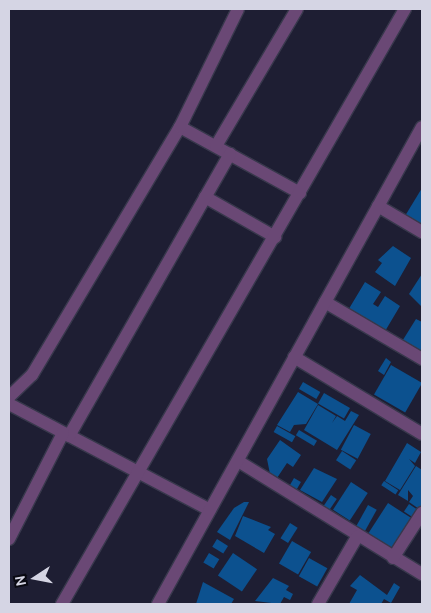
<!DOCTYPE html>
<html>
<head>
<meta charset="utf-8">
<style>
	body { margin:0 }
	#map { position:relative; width:431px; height:613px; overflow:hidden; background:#1e1e33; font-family:Ubuntu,sans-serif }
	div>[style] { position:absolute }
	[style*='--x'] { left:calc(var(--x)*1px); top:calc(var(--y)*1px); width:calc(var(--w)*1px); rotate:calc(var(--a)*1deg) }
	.building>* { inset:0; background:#0c518f; transform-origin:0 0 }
	.roads { filter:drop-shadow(1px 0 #38384c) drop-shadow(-1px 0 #38384c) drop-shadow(0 1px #38384c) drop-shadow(0 -1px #38384c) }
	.minor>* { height:12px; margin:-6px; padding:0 6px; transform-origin:6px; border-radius:6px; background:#6a4875 }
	span { translate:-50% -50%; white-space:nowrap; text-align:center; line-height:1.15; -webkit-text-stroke:4px #090912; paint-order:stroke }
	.frame { position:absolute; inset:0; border:10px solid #d5d5e4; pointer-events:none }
	.north { position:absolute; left:10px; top:553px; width:50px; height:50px; -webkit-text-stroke:4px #090912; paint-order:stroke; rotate:259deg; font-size:14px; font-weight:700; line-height:20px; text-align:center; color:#d5d5e4 }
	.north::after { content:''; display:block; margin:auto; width:18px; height:22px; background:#d5d5e4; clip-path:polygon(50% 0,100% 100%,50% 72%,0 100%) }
</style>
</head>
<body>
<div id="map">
	<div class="building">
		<div style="clip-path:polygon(422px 188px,422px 238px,405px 216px)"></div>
		<div style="clip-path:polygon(393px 246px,411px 258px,395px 286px,375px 272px,382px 263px,378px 260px)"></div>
		<div style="clip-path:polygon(422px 274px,422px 304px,421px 306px,409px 294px)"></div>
		<div style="clip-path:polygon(365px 282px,381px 292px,373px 304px,378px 307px,385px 296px,400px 306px,384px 333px,347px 312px)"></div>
		<div style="clip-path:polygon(416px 319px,422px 322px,422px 358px,401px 343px)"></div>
		<div style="clip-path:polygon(386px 358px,391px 362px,384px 375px,378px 371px)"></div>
		<div style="left:391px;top:365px;width:36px;height:34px;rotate:30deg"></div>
		<div style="left:303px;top:382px;width:20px;height:8px;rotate:30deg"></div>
		<div style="clip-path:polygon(298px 392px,318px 404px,306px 424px,294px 425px,290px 432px,277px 425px)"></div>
		<div style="left:324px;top:393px;width:30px;height:12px;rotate:30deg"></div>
		<div style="clip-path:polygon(318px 405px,336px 416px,332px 423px,337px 416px,345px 421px,351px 411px,359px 415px,337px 450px,304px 430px)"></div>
		<div style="left:354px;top:425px;width:19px;height:28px;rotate:28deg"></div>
		<div style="left:277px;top:426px;width:21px;height:7px;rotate:29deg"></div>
		<div style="left:299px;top:430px;width:21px;height:6px;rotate:31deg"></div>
		<div style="clip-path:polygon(280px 440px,301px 455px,293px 467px,287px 463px,277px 478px,270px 474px,267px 459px)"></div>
		<div style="clip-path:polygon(407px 443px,421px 452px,415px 463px,409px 459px,415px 466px,400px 490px,385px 481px)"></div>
		<div style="left:342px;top:451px;width:17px;height:11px;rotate:33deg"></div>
		<div style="clip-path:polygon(416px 466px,422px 470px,422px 511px,409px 502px,413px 496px,408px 490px,408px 501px,398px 495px)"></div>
		<div style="clip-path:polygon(314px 468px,337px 479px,322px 502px,300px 490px)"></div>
		<div style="left:294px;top:478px;width:8px;height:12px;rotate:30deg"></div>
		<div style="left:384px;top:481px;width:17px;height:5px;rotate:33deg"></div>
		<div style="left:351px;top:482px;width:20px;height:33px;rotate:33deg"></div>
		<div style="left:331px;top:495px;width:7px;height:19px;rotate:34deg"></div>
		<div style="clip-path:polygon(244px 502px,249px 502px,230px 540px,217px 532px,234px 508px)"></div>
		<div style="left:388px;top:503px;width:30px;height:36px;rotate:33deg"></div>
		<div style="left:409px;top:504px;width:14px;height:9px;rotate:34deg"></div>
		<div style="left:368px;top:505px;width:10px;height:28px;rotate:29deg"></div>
		<div style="clip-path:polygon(243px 516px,271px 527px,268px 530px,275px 534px,264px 553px,235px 536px)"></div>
		<div style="left:290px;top:523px;width:9px;height:18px;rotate:32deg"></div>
		<div style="left:217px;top:539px;width:13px;height:9px;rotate:32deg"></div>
		<div style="left:292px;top:541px;width:22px;height:26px;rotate:30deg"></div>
		<div style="left:209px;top:553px;width:12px;height:11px;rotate:31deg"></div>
		<div style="left:233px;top:553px;width:29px;height:27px;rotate:34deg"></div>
		<div style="left:309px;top:558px;width:21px;height:21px;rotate:29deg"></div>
		<div style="clip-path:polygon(360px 575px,387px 595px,394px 583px,400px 587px,391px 603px,384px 599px,381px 604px,349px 604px,357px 590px,350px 586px)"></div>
		<div style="clip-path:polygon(273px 578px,289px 586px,286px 590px,293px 594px,290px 600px,284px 597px,280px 604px,255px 601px)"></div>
		<div style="clip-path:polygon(203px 582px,234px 599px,231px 604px,196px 604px)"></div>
	</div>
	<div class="roads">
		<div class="minor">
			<div style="--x:180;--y:127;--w:137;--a:28.8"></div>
			<div style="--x:216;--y:146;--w:159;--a:-59.4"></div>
			<div style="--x:205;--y:197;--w:81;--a:29.7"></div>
			<div style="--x:378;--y:206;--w:51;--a:30.6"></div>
			<div style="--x:325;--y:302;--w:113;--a:30.4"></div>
			<div style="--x:294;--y:357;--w:149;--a:31"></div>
			<div style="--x:9;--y:397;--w:32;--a:-44"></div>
			<div style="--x:32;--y:375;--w:289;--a:-59.2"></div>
			<div style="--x:180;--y:127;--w:131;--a:-63.8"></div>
			<div style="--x:9;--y:404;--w:227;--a:27.8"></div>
			<div style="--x:69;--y:436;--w:325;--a:-60.3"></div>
			<div style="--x:238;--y:461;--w:216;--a:31.6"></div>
			<div style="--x:9;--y:539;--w:119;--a:-63"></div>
			<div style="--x:393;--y:558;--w:54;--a:-57.2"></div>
			<div style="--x:62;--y:604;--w:687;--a:-60.04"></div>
			<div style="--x:158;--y:604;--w:545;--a:-61.04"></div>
			<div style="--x:318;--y:604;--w:78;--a:-59.8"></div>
		</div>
	</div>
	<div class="frame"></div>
	<div class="north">N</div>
</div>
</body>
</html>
